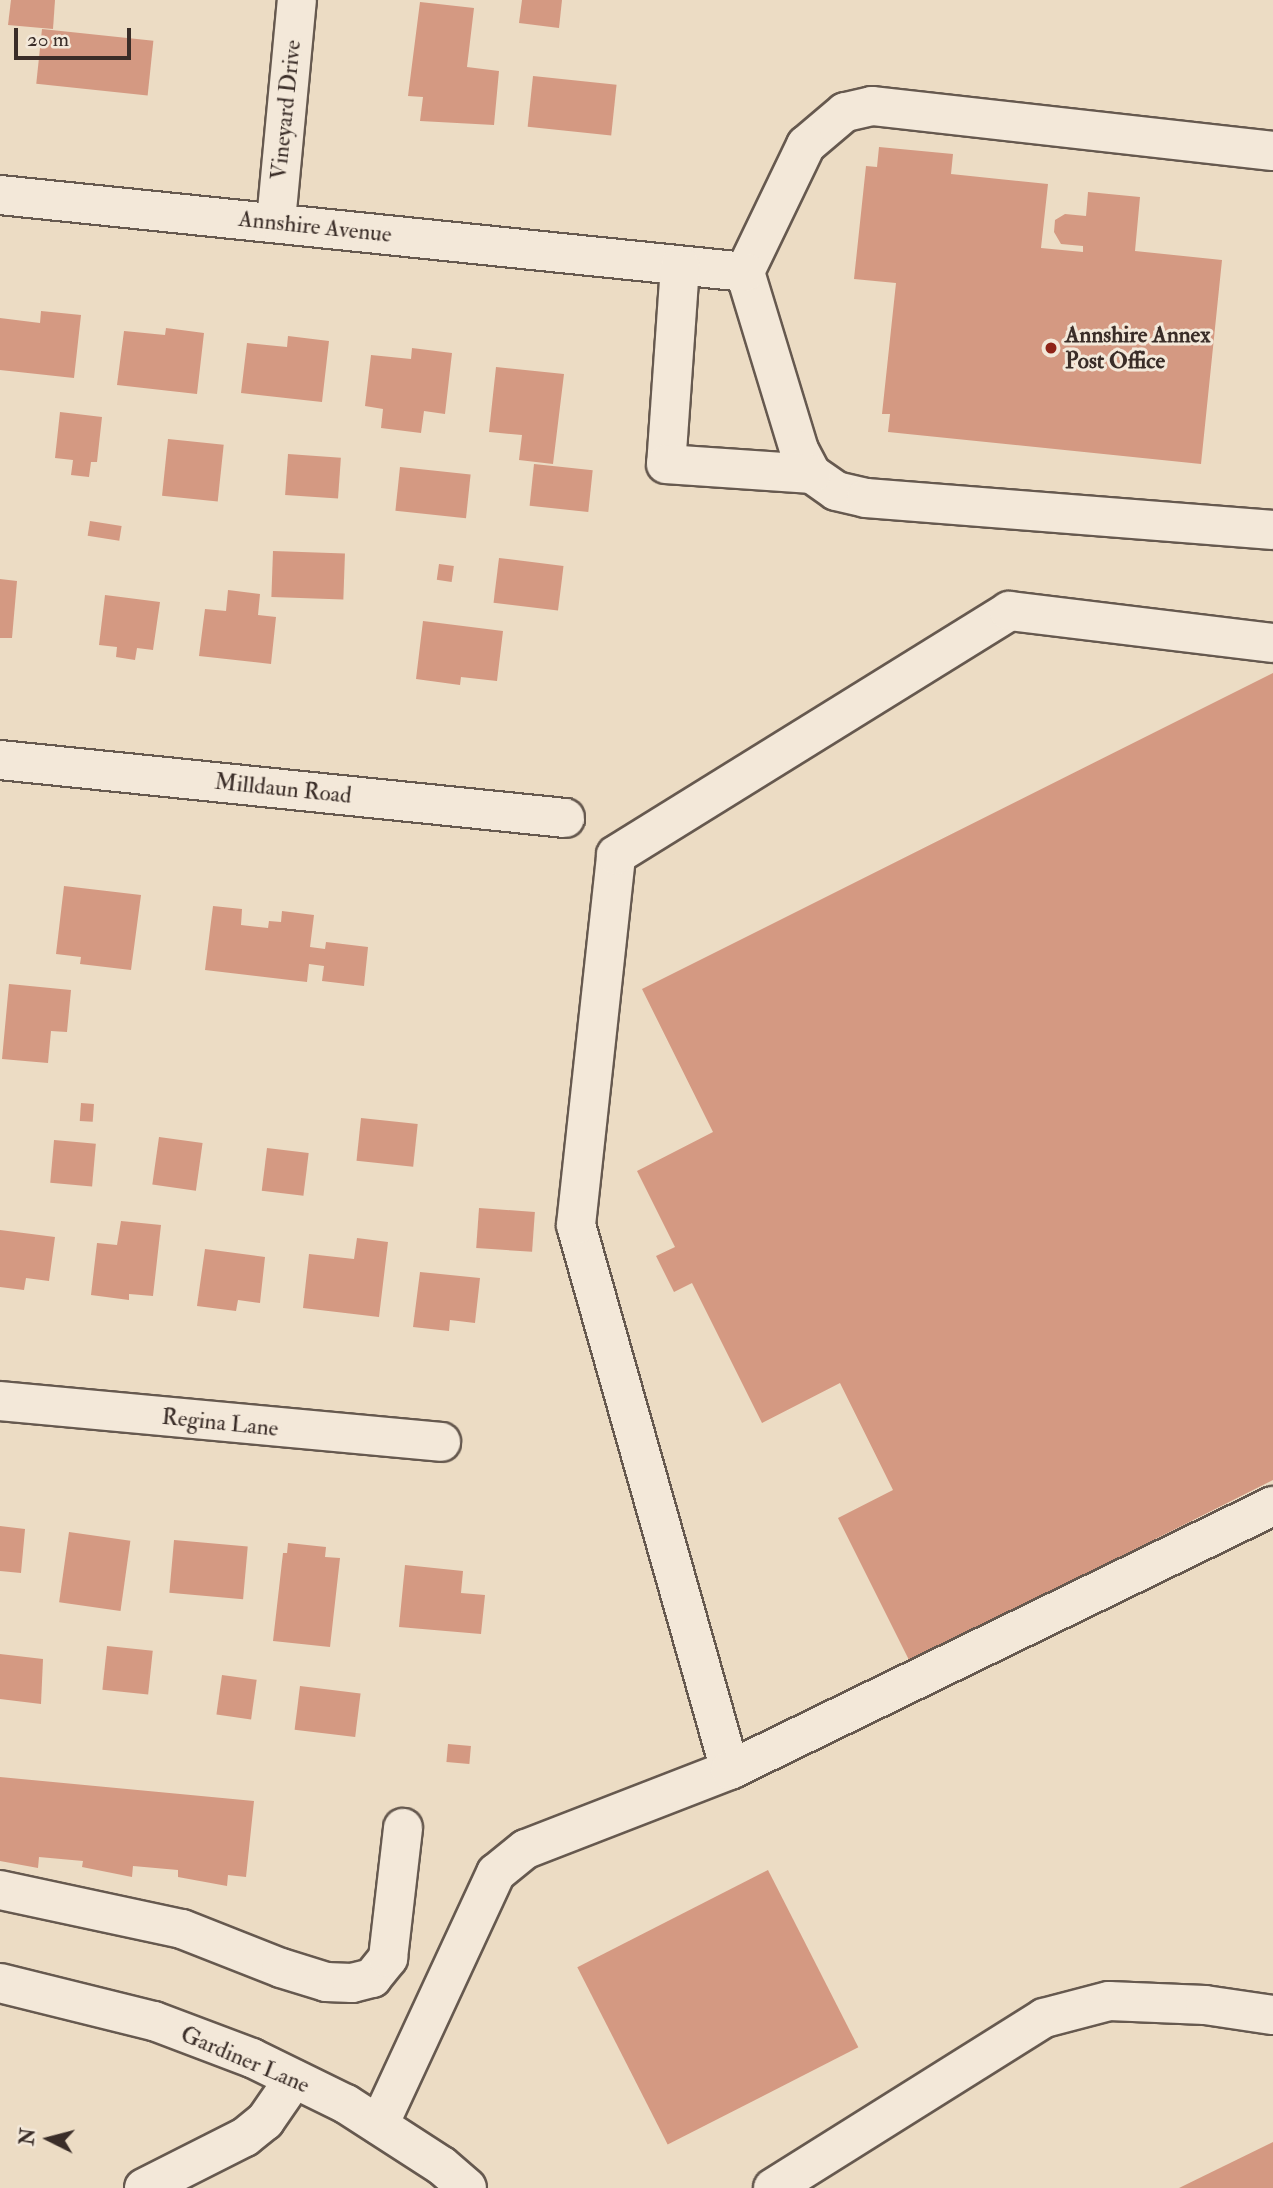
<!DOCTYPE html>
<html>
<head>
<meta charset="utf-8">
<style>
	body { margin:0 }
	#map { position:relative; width:1273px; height:2188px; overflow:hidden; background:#ecdcc4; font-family:"IM FELL Double Pica",serif }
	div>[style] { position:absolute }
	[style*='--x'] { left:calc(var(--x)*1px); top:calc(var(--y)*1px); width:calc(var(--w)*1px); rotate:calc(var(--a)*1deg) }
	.building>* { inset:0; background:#d49982; transform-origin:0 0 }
	.roads { filter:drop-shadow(2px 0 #66594f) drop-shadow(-2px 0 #66594f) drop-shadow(0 2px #66594f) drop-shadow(0 -2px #66594f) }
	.minor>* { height:38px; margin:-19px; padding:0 19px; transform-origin:19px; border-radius:19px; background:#f3e8d9 }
	.dots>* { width:19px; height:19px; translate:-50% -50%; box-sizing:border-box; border:4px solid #f3e8d9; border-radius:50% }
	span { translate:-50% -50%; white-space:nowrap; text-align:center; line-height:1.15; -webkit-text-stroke:6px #f3e8d9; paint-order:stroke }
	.street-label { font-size:23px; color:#3a2d28 }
	.poi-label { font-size:23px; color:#3a2d28; font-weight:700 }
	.left { translate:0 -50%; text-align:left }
	.north { position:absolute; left:14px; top:2104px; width:70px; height:70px; -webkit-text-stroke:5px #f3e8d9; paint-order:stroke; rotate:276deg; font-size:19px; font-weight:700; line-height:28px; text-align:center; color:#3a2d28 }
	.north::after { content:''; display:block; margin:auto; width:24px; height:32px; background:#3a2d28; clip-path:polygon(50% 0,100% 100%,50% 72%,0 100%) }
	.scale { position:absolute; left:14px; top:28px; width:117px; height:32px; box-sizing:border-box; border:4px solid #3a2d28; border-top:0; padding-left:9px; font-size:21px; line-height:24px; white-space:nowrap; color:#3a2d28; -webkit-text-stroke:5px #f3e8d9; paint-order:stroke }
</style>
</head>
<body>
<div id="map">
	<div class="building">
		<div style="clip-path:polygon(11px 0,55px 0,53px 29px,8px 25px)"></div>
		<div style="clip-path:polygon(522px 0,562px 0,559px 28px,519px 23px)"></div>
		<div style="clip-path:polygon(420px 2px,474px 8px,467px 67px,499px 71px,494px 125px,420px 121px,423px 97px,408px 96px)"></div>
		<div style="left:42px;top:29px;width:112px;height:55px;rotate:6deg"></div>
		<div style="left:533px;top:76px;width:84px;height:51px;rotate:6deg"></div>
		<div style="clip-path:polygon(879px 147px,953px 154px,951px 174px,1048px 184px,1041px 248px,1083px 252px,1083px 246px,1061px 244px,1054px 232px,1055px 220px,1065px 214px,1086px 216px,1088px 192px,1140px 197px,1135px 251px,1222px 260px,1201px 464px,888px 432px,890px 414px,882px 414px,896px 283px,854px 279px,866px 166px,877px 167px)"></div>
		<div style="clip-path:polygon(41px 311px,81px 315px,74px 378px,0 370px,0 318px,40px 323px)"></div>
		<div style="clip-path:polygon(166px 328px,204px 333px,197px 394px,117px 385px,124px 331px,165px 335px)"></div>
		<div style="clip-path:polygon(288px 336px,329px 341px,322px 402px,241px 393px,247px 343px,287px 347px)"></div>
		<div style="clip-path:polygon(412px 348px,452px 353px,445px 414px,424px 411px,421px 433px,381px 428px,383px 409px,365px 406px,371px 355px,411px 359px)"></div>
		<div style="clip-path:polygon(496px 367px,564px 374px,553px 464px,519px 460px,522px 435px,489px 432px)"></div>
		<div style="clip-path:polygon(60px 412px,102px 417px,97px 462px,91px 462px,89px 477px,71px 475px,73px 460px,55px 458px)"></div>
		<div style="left:168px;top:439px;width:56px;height:57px;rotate:6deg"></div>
		<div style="left:288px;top:454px;width:53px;height:41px;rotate:4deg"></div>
		<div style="left:534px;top:464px;width:59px;height:42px;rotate:6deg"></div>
		<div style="left:400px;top:467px;width:71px;height:44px;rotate:6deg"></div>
		<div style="left:90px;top:521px;width:32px;height:15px;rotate:9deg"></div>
		<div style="left:273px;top:551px;width:72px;height:46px;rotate:2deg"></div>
		<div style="left:499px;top:558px;width:65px;height:45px;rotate:7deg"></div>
		<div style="left:439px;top:564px;width:15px;height:16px;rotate:8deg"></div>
		<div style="clip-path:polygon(0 579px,17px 581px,12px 638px,0 638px)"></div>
		<div style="clip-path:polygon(228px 590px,260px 594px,258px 615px,276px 617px,271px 664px,199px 656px,205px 609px,226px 611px)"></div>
		<div style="clip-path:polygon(105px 595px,160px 602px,153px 650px,137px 648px,135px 660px,116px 657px,117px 647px,99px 645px)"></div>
		<div style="clip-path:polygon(423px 621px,503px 631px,497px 681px,461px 677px,460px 685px,416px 679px)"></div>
		<div style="clip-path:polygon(1273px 673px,1273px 1480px,910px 1662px,838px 1518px,893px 1490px,840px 1383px,762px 1423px,692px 1283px,674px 1292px,656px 1256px,675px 1247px,637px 1171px,713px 1132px,642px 989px)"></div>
		<div style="clip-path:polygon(64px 886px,141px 895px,131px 970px,80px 964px,81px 957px,56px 954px)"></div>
		<div style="clip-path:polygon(213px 906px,242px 909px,241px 925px,268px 928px,269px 921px,281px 922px,282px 911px,314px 915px,310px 947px,325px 949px,326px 942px,368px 947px,364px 986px,322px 981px,324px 966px,309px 964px,307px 982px,205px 970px)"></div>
		<div style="clip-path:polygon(9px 984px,71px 990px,67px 1032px,51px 1031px,48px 1063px,2px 1059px)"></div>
		<div style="left:81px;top:1103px;width:13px;height:18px;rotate:4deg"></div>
		<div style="left:361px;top:1118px;width:57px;height:43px;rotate:6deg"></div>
		<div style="left:159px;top:1137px;width:44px;height:48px;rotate:8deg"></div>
		<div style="left:54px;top:1140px;width:42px;height:43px;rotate:5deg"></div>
		<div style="left:267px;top:1148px;width:42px;height:43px;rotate:7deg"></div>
		<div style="left:479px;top:1208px;width:56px;height:40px;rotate:4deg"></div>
		<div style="clip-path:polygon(121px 1221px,161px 1225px,153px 1296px,129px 1294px,129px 1300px,91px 1295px,97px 1243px,117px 1245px)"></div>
		<div style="clip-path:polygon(0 1230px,55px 1237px,49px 1281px,26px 1278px,24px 1290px,0 1287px)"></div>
		<div style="clip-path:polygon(357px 1238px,388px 1242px,379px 1317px,303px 1308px,309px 1254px,354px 1259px)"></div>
		<div style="clip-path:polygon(205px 1249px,265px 1257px,260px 1303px,238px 1300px,236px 1311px,197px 1306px)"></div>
		<div style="clip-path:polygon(420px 1272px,480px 1278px,475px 1323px,450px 1320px,449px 1331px,413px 1327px)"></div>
		<div style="clip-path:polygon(0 1526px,25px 1529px,21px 1573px,0 1571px)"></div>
		<div style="left:69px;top:1532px;width:62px;height:71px;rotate:8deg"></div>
		<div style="left:174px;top:1540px;width:74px;height:53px;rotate:5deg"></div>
		<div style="clip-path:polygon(288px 1543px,326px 1547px,325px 1557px,340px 1558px,330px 1647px,273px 1641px,283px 1553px,287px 1553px)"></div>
		<div style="clip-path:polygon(405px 1565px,463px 1571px,461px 1593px,485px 1595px,481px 1634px,399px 1627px)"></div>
		<div style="left:107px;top:1646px;width:46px;height:44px;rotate:6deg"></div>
		<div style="clip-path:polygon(0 1654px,43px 1659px,41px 1704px,0 1699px)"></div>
		<div style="left:222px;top:1675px;width:35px;height:40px;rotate:8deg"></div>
		<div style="left:300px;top:1686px;width:61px;height:44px;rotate:7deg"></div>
		<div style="left:448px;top:1744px;width:23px;height:18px;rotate:5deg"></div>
		<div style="clip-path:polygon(0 1777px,254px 1801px,246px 1877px,228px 1875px,227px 1886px,178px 1877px,178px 1870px,133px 1866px,132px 1877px,82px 1867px,83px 1861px,39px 1857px,38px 1868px,0 1861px)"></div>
		<div style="left:768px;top:1870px;width:199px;height:214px;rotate:63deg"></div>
		<div style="clip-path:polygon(1273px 2142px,1273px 2188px,1179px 2188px)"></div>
	</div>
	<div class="roads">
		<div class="minor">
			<div style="--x:1273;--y:151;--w:404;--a:-173.6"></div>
			<div style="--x:872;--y:106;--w:28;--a:167"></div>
			<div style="--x:845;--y:112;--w:51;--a:139.8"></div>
			<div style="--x:806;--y:145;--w:141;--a:115.7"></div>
			<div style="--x:745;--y:272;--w:186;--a:73.1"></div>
			<div style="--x:799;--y:450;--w:27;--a:62"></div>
			<div style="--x:812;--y:474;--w:29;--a:35"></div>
			<div style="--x:836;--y:491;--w:31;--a:13"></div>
			<div style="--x:866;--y:498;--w:408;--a:4.5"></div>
			<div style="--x:0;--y:195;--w:749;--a:5.9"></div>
			<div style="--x:276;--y:221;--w:222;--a:-84.6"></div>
			<div style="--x:680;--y:266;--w:198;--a:94"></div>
			<div style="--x:666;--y:464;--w:146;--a:3.9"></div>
			<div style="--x:0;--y:760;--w:568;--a:5.86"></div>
			<div style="--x:0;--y:1401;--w:443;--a:5.3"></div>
			<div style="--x:730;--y:1770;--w:566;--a:-105.78"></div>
			<div style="--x:576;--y:1225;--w:372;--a:-83.8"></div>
			<div style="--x:616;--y:855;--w:463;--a:-31.8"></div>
			<div style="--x:1009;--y:611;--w:266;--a:6.9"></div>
			<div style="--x:0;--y:1890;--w:186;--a:12.1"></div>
			<div style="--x:182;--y:1929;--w:106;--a:21.5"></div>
			<div style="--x:281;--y:1968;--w:47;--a:17.3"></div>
			<div style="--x:326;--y:1982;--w:26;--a:2"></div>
			<div style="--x:352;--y:1983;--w:21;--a:-14"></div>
			<div style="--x:372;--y:1978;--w:26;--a:-51"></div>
			<div style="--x:388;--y:1958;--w:131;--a:-83.4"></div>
			<div style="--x:0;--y:1983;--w:159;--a:13.9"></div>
			<div style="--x:154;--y:2021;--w:105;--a:20.7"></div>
			<div style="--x:252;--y:2058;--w:105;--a:26.1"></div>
			<div style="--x:346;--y:2104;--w:114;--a:32.9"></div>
			<div style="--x:442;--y:2166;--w:33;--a:41"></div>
			<div style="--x:379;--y:2125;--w:278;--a:-65.1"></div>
			<div style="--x:496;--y:1873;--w:38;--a:-39"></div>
			<div style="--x:526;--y:1849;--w:219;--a:-21.2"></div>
			<div style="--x:730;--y:1770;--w:604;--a:-25.93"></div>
			<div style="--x:144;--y:2188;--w:113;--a:-26.8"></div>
			<div style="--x:245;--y:2137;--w:26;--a:-39"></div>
			<div style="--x:265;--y:2121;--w:51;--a:-55.4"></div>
			<div style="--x:773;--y:2188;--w:320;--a:-32.1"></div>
			<div style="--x:1044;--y:2018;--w:67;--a:-14.7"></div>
			<div style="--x:1109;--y:2001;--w:96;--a:2.4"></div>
			<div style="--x:1205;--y:2005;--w:69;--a:8.4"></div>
		</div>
	</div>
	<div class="dots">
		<div style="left:1051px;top:348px;background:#8f2418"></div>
	</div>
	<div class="street-label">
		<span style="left:286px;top:110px;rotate:-84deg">Vineyard Drive</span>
		<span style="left:315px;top:227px;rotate:6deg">Annshire Avenue</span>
		<span style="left:283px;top:789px;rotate:6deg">Milldaun Road</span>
		<span style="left:220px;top:1423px;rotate:6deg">Regina Lane</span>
		<span style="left:245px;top:2060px;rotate:23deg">Gardiner Lane</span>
	</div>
	<div class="poi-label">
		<span class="left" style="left:1065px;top:348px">Annshire Annex<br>Post Office</span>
	</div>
	<div class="north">N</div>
	<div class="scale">20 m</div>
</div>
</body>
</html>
